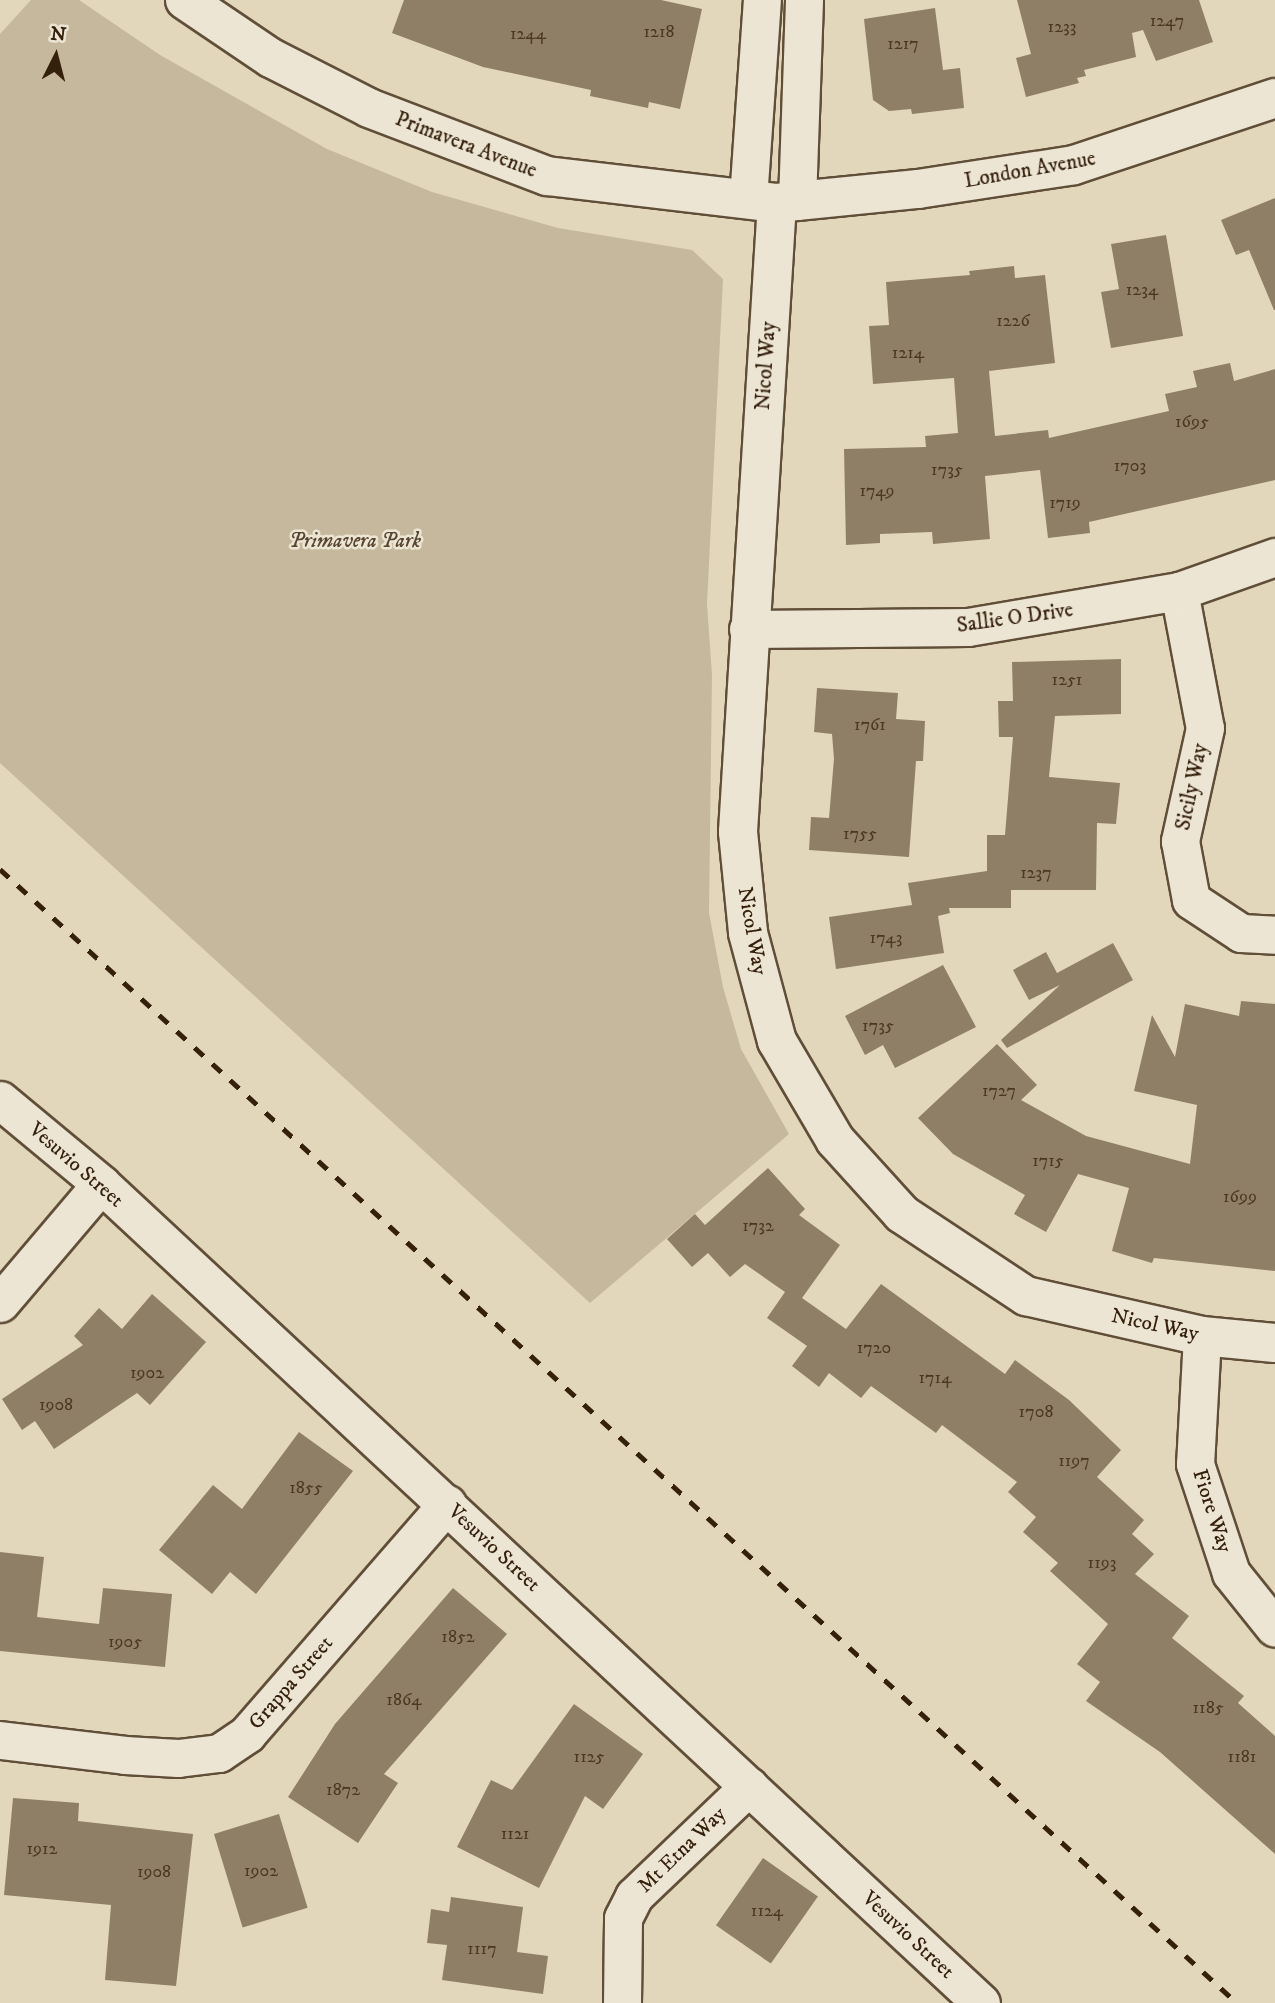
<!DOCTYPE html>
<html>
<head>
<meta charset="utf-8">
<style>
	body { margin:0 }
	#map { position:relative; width:1275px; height:2003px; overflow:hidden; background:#e2d7bb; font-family:"IM FELL DW Pica",serif }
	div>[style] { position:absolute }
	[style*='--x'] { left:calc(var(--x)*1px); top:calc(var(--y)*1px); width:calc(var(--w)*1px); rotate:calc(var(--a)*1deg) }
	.green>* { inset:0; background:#c5b89d }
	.building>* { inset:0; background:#8f7f67; transform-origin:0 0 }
	.roads { filter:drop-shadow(2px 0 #604e38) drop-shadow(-2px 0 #604e38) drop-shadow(0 2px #604e38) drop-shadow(0 -2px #604e38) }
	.street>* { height:37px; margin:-18.5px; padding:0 18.5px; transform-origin:18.5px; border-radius:18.5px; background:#ece5d3 }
	.secondary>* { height:38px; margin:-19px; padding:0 19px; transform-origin:19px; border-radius:19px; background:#ece5d3 }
	.rail>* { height:5px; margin-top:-2.5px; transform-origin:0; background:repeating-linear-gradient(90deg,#35200c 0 12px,transparent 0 24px) }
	span { translate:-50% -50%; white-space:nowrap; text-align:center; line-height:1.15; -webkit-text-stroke:5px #ece5d3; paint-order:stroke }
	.number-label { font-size:18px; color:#4c3823 }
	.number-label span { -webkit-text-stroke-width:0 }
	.street-label { font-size:21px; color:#35200c }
	.park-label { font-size:21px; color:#594630; font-style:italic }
	.north { position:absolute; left:21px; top:21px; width:70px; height:70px; -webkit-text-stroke:5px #ece5d3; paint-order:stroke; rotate:6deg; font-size:19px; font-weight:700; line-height:28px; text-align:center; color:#35200c }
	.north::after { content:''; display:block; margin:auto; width:24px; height:32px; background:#35200c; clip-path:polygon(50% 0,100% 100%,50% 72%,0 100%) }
</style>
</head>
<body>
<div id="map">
	<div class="green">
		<div style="clip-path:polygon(31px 0,79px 0,160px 55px,327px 149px,432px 192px,558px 228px,692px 250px,723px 279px,707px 604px,712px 675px,709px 913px,723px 987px,741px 1049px,789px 1134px,590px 1303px,0 763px,0 34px)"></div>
	</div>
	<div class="building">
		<div style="clip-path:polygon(404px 0,661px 0,702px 9px,680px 109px,649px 102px,648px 108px,590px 96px,591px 90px,483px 67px,392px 33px)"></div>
		<div style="clip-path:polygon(1017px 0,1199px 0,1213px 42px,1156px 61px,1143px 30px,1132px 33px,1136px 57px,1084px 70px,1086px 76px,1077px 78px,1079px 83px,1026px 97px,1016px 58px,1031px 54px)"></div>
		<div style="clip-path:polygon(935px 8px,943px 70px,960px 68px,964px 108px,912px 114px,911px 109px,889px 111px,873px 100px,864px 19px)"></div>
		<div style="clip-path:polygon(1275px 198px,1275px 310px,1274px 310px,1249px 250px,1236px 255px,1221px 220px)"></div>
		<div style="clip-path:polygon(1166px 235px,1183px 336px,1111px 348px,1101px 292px,1119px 289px,1111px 244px)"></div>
		<div style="clip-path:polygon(1014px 266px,1015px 278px,1045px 275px,1055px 363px,989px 371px,995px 436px,1048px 430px,1049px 438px,1169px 411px,1165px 394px,1197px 387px,1193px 371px,1230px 363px,1234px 381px,1275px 369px,1275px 480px,1089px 522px,1090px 533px,1048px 538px,1040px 470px,985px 476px,990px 539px,933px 544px,932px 532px,880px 534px,880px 543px,846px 545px,844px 449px,926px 447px,925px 436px,958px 433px,954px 378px,873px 384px,869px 326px,889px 325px,886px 282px,970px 275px,969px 271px)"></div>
		<div style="clip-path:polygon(1121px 659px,1121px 714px,1055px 716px,1049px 777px,1120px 783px,1116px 824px,1097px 823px,1096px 890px,1011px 890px,1011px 908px,949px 908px,950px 913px,938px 916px,944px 953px,836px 969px,829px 917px,912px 905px,908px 883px,987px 871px,987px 835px,1005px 835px,1013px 737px,999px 737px,998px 701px,1013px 701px,1012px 662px)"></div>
		<div style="clip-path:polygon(817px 688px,898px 693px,896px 719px,925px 721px,923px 761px,916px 761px,909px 857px,809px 850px,811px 817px,829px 818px,834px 759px,832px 734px,814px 732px)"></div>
		<div style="clip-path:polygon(1113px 943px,1133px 980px,1007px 1048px,1001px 1040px,1060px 985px,1029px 1000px,1013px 970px,1046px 952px,1057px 973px)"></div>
		<div style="clip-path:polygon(943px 965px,976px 1027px,895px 1068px,883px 1045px,865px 1055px,845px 1016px)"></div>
		<div style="clip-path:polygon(1241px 1001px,1275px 1004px,1275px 1271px,1154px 1258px,1152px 1263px,1112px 1251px,1129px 1188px,1078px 1174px,1046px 1232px,1014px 1214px,1025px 1195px,953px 1154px,918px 1118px,997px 1044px,1037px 1085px,1021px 1100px,1086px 1136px,1190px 1164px,1197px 1105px,1134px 1091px,1152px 1015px,1175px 1057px,1185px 1004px,1239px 1016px)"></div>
		<div style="clip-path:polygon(768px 1168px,805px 1209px,799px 1215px,840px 1245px,802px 1298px,846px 1329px,881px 1284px,1005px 1374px,1015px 1360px,1069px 1400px,1121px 1450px,1097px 1477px,1144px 1520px,1132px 1534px,1154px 1554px,1135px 1574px,1189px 1616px,1172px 1638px,1244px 1696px,1238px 1703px,1275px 1736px,1275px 1854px,1160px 1752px,1086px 1701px,1100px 1682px,1077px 1664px,1108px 1624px,1050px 1571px,1058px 1563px,1023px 1532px,1036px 1517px,1008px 1492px,1017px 1482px,942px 1425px,936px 1433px,871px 1386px,861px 1398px,829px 1373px,819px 1387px,792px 1366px,807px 1346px,767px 1318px,785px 1292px,745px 1264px,730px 1277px,708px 1253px,692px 1267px,667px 1239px,695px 1214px,705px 1225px)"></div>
		<div style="clip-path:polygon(152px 1294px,206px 1342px,150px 1405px,137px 1393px,54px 1449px,35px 1421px,22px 1430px,2px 1399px,83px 1345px,74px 1336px,99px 1308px,122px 1329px)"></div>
		<div style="clip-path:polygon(299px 1432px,353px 1471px,256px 1594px,230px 1572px,212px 1594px,159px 1550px,213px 1485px,242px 1509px)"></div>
		<div style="clip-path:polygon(0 1552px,44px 1557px,37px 1617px,99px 1624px,103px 1588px,172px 1594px,165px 1667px,0 1651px)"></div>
		<div style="clip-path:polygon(453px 1588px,507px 1634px,384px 1774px,398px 1783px,358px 1843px,288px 1797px,335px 1724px)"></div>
		<div style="clip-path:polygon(574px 1704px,643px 1754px,603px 1809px,585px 1796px,539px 1888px,457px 1847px,491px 1780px,512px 1790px)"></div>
		<div style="clip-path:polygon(13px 1798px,79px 1803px,78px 1821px,193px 1834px,176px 1986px,105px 1980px,111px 1905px,4px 1895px)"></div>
		<div style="left:279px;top:1814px;width:98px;height:68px;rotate:73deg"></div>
		<div style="left:763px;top:1858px;width:67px;height:82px;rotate:35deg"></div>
		<div style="clip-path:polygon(451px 1897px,523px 1907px,517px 1952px,548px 1956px,543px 1994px,442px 1980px,447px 1945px,427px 1943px,431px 1909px,449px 1912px)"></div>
	</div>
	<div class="roads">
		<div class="street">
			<div style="--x:748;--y:199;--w:199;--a:-86"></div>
			<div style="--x:797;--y:201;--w:201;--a:-88"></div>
			<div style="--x:1179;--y:591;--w:139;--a:79.3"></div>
			<div style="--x:1205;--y:728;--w:116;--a:102.5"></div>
			<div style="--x:1180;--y:841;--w:60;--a:79.4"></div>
			<div style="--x:1191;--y:900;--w:60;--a:33.4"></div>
			<div style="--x:1241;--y:933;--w:34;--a:3"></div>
			<div style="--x:748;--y:629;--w:220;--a:-0.5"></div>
			<div style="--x:968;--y:627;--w:214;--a:-9.7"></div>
			<div style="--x:1179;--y:591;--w:102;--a:-19.5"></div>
			<div style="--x:0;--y:1100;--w:131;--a:39.7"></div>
			<div style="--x:101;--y:1184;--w:1202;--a:42.94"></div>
			<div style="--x:0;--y:1303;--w:156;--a:-49.7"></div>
			<div style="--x:1202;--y:1336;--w:128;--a:93.1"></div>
			<div style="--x:1195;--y:1464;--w:115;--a:71.7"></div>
			<div style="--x:1231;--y:1573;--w:70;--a:51.3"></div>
			<div style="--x:0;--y:1740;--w:126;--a:6.8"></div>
			<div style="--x:125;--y:1755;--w:53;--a:3.2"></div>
			<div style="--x:178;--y:1758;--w:41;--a:-7"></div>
			<div style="--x:219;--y:1753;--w:34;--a:-34"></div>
			<div style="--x:247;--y:1734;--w:305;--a:-49"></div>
			<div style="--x:622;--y:2003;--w:85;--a:-89.3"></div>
			<div style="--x:623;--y:1918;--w:25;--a:-63"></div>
			<div style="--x:634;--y:1896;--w:159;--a:-43.7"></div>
		</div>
		<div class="secondary">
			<div style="--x:185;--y:0;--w:104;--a:34"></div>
			<div style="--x:271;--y:58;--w:110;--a:27"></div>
			<div style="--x:369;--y:108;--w:191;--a:20.9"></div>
			<div style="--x:547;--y:176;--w:232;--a:6.7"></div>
			<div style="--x:777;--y:203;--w:142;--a:-5.7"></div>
			<div style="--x:918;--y:189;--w:158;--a:-8.7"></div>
			<div style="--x:1074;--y:165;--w:212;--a:-18.4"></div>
			<div style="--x:777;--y:203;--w:630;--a:93.55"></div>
			<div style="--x:738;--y:832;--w:101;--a:84.3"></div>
			<div style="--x:748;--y:933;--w:112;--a:75"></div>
			<div style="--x:777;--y:1041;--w:115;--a:59.6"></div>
			<div style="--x:835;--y:1140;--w:100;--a:47.8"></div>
			<div style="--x:902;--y:1214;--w:149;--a:33.5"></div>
			<div style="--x:1026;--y:1296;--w:180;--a:12.8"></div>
			<div style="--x:1202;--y:1336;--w:73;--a:5.5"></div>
		</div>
	</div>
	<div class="rail">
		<div style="--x:0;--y:869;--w:1678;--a:42.51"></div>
	</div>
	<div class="number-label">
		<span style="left:1167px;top:21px">1247</span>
		<span style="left:1062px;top:27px">1233</span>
		<span style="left:659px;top:32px">1218</span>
		<span style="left:528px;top:34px">1244</span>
		<span style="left:903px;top:44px">1217</span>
		<span style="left:1142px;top:290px">1234</span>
		<span style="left:1013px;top:321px">1226</span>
		<span style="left:908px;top:353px">1214</span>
		<span style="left:1192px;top:422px">1695</span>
		<span style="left:1130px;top:466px">1703</span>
		<span style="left:947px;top:470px">1735</span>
		<span style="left:877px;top:491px">1749</span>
		<span style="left:1065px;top:503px">1719</span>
		<span style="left:1067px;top:680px">1251</span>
		<span style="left:870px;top:725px">1761</span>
		<span style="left:860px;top:834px">1755</span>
		<span style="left:1036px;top:873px">1237</span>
		<span style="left:886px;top:938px">1743</span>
		<span style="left:878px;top:1026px">1735</span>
		<span style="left:999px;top:1091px">1727</span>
		<span style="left:1048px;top:1161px">1715</span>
		<span style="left:1240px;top:1197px">1699</span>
		<span style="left:758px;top:1226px">1732</span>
		<span style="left:874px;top:1348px">1720</span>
		<span style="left:147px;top:1373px">1902</span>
		<span style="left:935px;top:1378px">1714</span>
		<span style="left:56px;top:1405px">1908</span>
		<span style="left:1036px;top:1412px">1708</span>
		<span style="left:1074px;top:1461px">1197</span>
		<span style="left:306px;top:1488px">1855</span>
		<span style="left:1102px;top:1563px">1193</span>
		<span style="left:458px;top:1637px">1852</span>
		<span style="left:125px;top:1642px">1905</span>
		<span style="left:404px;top:1700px">1864</span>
		<span style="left:1208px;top:1708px">1185</span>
		<span style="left:589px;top:1757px">1125</span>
		<span style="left:1242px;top:1757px">1181</span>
		<span style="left:343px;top:1790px">1872</span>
		<span style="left:515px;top:1834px">1121</span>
		<span style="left:42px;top:1849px">1912</span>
		<span style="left:261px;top:1871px">1902</span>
		<span style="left:154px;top:1872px">1908</span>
		<span style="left:767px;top:1911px">1124</span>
		<span style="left:482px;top:1949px">1117</span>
	</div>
	<div class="street-label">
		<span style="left:466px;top:145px;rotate:21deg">Primavera Avenue</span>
		<span style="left:1030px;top:170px;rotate:-10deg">London Avenue</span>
		<span style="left:766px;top:366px;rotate:-86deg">Nicol Way</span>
		<span style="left:1015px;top:618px;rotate:-8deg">Sallie O Drive</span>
		<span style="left:1192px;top:787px;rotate:-78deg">Sicily Way</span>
		<span style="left:752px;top:931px;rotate:80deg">Nicol Way</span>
		<span style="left:76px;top:1165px;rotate:41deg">Vesuvio Street</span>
		<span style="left:1155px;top:1325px;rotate:12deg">Nicol Way</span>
		<span style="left:1212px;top:1511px;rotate:72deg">Fiore Way</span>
		<span style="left:494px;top:1548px;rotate:43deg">Vesuvio Street</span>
		<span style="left:291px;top:1683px;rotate:-49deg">Grappa Street</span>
		<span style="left:682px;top:1850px;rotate:-44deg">Mt Etna Way</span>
		<span style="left:908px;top:1935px;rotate:43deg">Vesuvio Street</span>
	</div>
	<div class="park-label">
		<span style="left:355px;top:541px">Primavera Park</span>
	</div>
	<div class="north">N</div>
</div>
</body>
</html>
